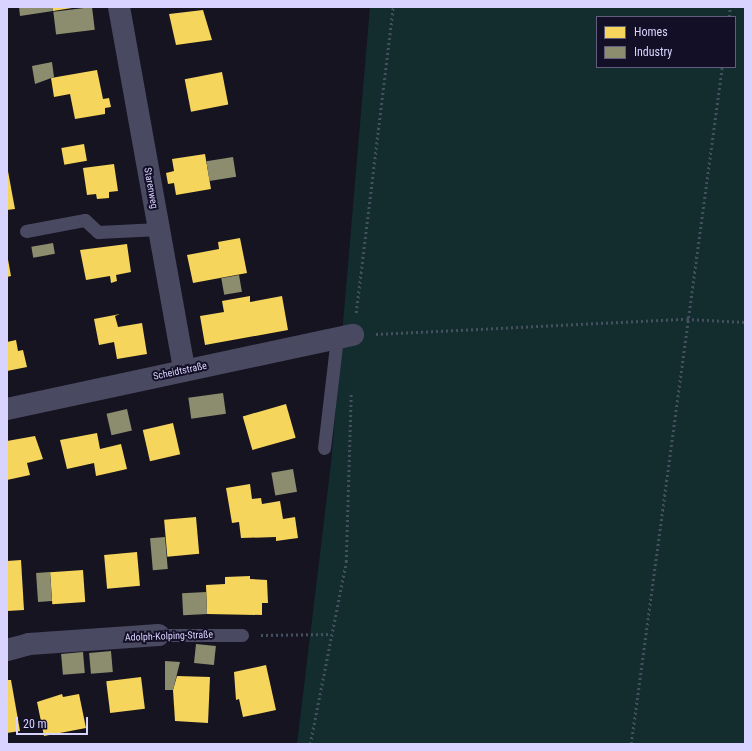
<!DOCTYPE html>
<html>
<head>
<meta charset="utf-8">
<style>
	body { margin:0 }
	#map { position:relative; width:752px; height:751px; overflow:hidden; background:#161421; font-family:"Roboto Condensed",sans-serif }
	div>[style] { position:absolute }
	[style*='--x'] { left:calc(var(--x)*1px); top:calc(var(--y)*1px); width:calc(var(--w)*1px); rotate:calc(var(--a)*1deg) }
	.green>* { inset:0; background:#132c2d }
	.homes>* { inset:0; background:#f6d55c; transform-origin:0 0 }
	.industry>* { inset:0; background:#8c8c6e; transform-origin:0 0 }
	.path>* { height:2.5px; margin-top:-1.25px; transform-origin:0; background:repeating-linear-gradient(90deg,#44505f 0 2px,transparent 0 5px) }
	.service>* { height:13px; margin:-6.5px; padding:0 6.5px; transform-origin:6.5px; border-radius:6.5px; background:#4a4962 }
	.minor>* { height:22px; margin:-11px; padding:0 11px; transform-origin:11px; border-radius:11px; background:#4a4962 }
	span { translate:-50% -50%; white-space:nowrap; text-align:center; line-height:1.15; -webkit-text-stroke:4px #130f26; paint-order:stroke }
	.street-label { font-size:10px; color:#d9d4ff }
	.frame { position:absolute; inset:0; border:8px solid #d9d4ff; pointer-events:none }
	.legend { position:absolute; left:596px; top:16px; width:140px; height:52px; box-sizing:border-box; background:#130f26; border:1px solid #625e7d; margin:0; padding:5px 7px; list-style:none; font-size:12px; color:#d9d4ff }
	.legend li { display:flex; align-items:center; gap:8px; height:20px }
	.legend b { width:20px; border:1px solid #625e7d }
	.scale { position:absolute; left:16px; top:717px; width:72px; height:18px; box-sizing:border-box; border:2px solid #d9d4ff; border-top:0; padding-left:5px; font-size:12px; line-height:14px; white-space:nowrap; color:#d9d4ff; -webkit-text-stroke:3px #130f26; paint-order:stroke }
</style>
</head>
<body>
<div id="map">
	<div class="green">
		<div style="clip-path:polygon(evenodd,370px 7px,745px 7px,745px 744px,297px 744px,331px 463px,370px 7px,597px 17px,735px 17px,735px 67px,597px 67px,597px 17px)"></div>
	</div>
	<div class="homes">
		<div style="clip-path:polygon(52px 7px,72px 7px,72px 8px,53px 11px)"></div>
		<div style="clip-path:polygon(203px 10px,212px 40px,176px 45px,169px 14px)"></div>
		<div style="clip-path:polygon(97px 70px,103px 99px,109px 98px,111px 107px,105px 108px,105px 114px,75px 119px,70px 94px,54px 97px,51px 78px)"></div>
		<div style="left:222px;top:72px;width:33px;height:38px;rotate:79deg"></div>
		<div style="left:84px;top:144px;width:17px;height:23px;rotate:80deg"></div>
		<div style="clip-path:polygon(205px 154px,211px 189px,176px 195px,174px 183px,168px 184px,166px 173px,174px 171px,172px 159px)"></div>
		<div style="clip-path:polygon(114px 164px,118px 191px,109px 192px,109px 198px,97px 199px,96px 194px,87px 195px,83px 168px)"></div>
		<div style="clip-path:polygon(7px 166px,15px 209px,7px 210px)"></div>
		<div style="clip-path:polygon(240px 238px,247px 273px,193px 283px,187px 255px,219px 249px,218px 242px)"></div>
		<div style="clip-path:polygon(127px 244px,131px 272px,116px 275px,117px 281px,111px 283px,110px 276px,86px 280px,80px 250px)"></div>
		<div style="clip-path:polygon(7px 254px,11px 276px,7px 277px)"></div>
		<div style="clip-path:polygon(250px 296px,250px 302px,282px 296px,288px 330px,205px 345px,200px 316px,224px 312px,222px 301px)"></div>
		<div style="clip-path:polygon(120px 314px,115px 316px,118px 327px,142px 323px,147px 354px,117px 359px,114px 342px,99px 345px,94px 319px)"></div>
		<div style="clip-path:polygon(16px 340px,18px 351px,23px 350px,27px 367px,7px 371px,7px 342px)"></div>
		<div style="left:286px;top:404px;width:35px;height:45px;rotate:74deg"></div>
		<div style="left:173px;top:423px;width:32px;height:31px;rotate:77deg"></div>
		<div style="clip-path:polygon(97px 433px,100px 449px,121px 444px,127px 469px,96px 476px,94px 463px,67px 469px,60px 440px)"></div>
		<div style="clip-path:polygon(35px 436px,43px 459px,27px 463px,30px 475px,7px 480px,7px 441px)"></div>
		<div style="clip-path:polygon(250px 484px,252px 499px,261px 498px,262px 504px,280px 501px,283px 519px,295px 517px,298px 538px,276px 541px,276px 537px,241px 538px,239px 522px,232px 523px,226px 488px)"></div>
		<div style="left:196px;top:517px;width:37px;height:32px;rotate:85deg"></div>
		<div style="left:137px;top:552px;width:34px;height:33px;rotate:85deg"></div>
		<div style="clip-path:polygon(21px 560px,24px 610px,7px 611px,7px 561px)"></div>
		<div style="left:83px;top:570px;width:32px;height:33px;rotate:86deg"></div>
		<div style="clip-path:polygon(250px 576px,250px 579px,267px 580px,268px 603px,262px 603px,262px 615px,207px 614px,206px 585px,225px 584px,225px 577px)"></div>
		<div style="clip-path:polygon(266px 665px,276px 710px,243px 717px,239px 699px,236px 700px,234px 672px)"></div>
		<div style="clip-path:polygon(177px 676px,210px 677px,208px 723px,175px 721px,173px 690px)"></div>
		<div style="left:141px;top:677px;width:32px;height:35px;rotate:83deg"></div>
		<div style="clip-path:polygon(7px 680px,11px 680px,20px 731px,7px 733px)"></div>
		<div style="clip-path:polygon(62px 694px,63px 697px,79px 694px,86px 728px,44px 736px,37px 702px)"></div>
	</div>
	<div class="industry">
		<div style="clip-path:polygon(19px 7px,52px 7px,53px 11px,20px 16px)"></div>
		<div style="left:92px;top:7px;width:23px;height:39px;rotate:83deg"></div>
		<div style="clip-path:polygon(52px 62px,54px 77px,35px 84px,32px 66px)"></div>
		<div style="left:233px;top:157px;width:20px;height:27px;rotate:81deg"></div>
		<div style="left:53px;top:243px;width:11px;height:22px;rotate:80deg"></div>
		<div style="left:239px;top:275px;width:17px;height:18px;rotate:80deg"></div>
		<div style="left:223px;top:393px;width:21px;height:35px;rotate:82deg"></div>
		<div style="left:127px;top:409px;width:22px;height:21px;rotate:77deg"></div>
		<div style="left:293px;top:469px;width:23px;height:22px;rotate:80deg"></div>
		<div style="left:165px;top:537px;width:32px;height:15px;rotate:85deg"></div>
		<div style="left:50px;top:572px;width:29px;height:14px;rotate:86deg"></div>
		<div style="left:206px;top:592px;width:22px;height:24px;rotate:87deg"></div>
		<div style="left:196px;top:644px;width:20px;height:19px;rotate:6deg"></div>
		<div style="left:111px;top:651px;width:21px;height:22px;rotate:85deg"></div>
		<div style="left:83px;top:652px;width:21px;height:22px;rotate:85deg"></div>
		<div style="clip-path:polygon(165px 661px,180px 662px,173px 690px,165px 690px)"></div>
	</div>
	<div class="path">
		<div style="--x:729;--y:17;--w:10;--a:-84"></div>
		<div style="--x:356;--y:313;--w:308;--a:-83.1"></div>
		<div style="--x:376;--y:334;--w:311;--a:-2.8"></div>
		<div style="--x:687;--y:319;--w:58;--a:3"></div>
		<div style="--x:261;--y:635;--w:70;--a:-0.8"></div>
		<div style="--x:310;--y:744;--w:186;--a:-78.8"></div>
		<div style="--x:346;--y:562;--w:170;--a:-88.3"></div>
		<div style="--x:631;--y:744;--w:683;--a:-82.34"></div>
	</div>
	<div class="service">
		<div style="--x:26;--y:231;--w:60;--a:-10.6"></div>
		<div style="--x:85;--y:220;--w:18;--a:43"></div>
		<div style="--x:98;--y:232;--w:61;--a:-2.8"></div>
		<div style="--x:324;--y:448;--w:111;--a:-83.3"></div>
		<div style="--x:159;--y:635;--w:83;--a:0"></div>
	</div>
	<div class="minor">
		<div style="--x:119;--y:7;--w:368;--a:79.8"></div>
		<div style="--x:7;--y:409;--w:354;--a:-12.1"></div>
		<div style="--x:7;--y:650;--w:23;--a:-15"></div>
		<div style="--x:29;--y:644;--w:130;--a:-4"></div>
	</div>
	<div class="street-label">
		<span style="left:151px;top:188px;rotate:80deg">Starenweg</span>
		<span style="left:180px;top:371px;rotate:-12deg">Scheidtstraße</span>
		<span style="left:169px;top:636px;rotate:-2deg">Adolph-Kolping-Straße</span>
	</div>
	<div class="frame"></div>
	<ul class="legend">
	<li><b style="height:11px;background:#f6d55c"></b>Homes</li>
	<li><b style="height:11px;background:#8c8c6e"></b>Industry</li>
	</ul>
	<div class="scale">20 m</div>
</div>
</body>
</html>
